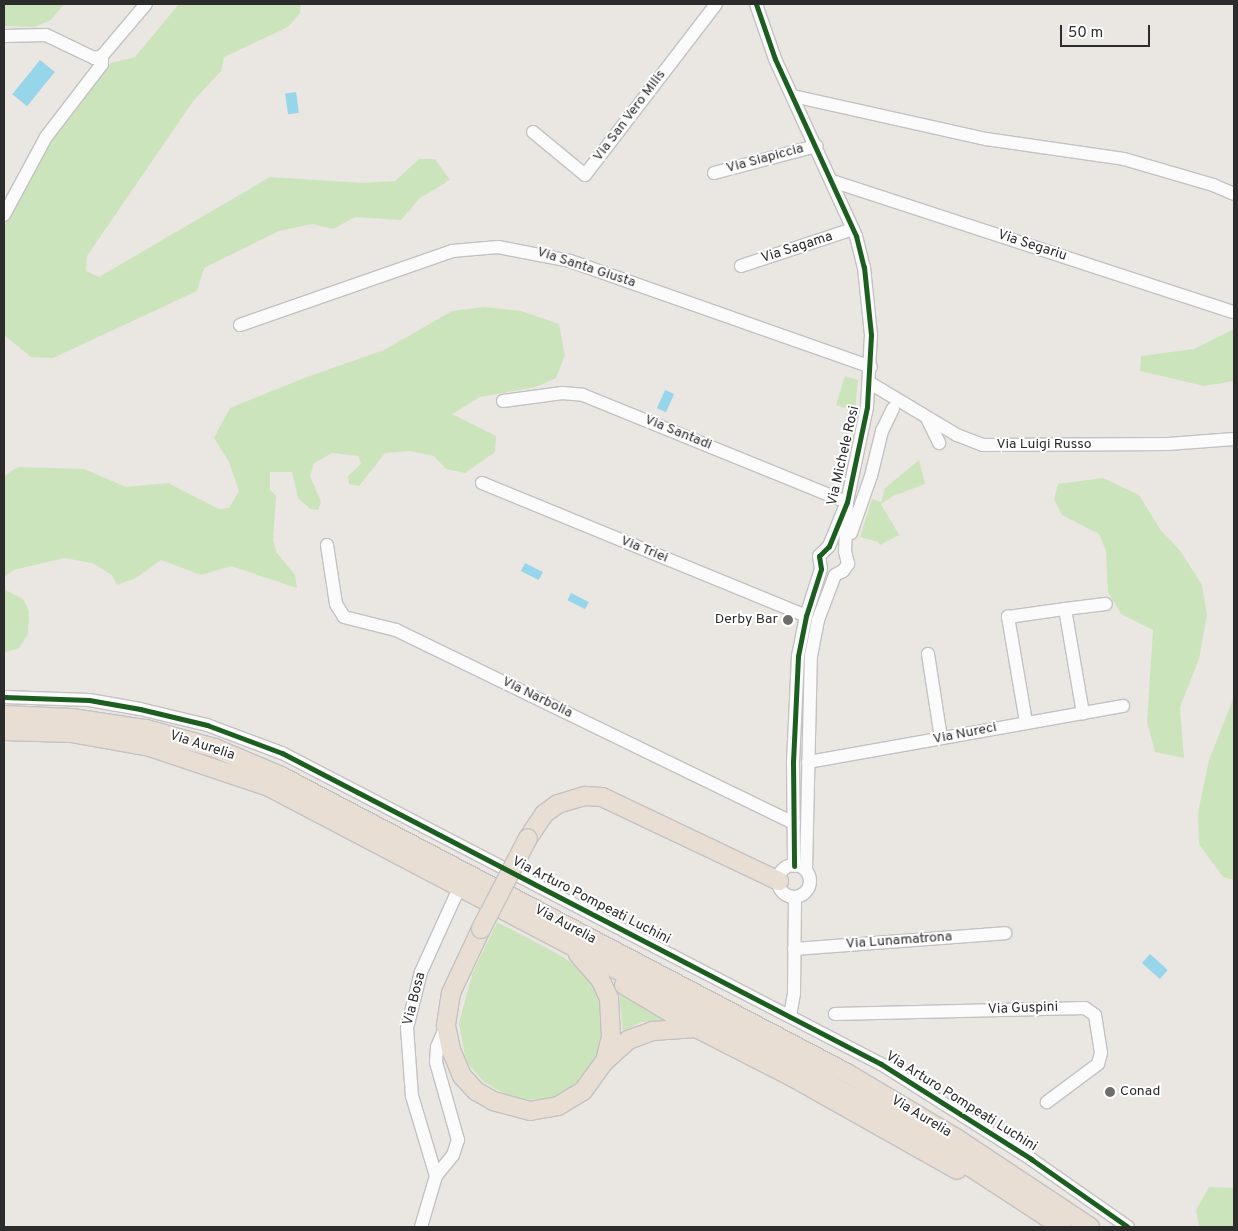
<!DOCTYPE html>
<html>
<head>
<meta charset="utf-8">
<style>
	body { margin:0 }
	#map { position:relative; width:1238px; height:1231px; overflow:hidden; background:#eae6e2; font-family:Overpass,sans-serif }
	div>[style] { position:absolute }
	[style*='--x'] { left:calc(var(--x)*1px); top:calc(var(--y)*1px); width:calc(var(--w)*1px); rotate:calc(var(--a)*1deg) }
	.green>* { inset:0; background:#cce4bb }
	.water>* { inset:0; background:#97d5ea; transform-origin:0 0 }
	.roads { filter:drop-shadow(1px 0 #c3c2c3) drop-shadow(-1px 0 #c3c2c3) drop-shadow(0 1px #c3c2c3) drop-shadow(0 -1px #c3c2c3) }
	.minor>* { height:12px; margin:-6px; padding:0 6px; transform-origin:6px; border-radius:6px; background:#fcfbfb }
	.minor>.ring { margin:-6px; padding:0; box-sizing:content-box; background:none; border:12px solid #fcfbfb; border-radius:50% }
	.highway>* { height:18px; margin:-9px; padding:0 9px; transform-origin:9px; border-radius:9px; background:#e9ded4 }
	.bridges { filter:drop-shadow(1px 0 #c6c4c2) drop-shadow(-1px 0 #c6c4c2) drop-shadow(0 1px #c6c4c2) drop-shadow(0 -1px #c6c4c2) }
	.highway-bridge>* { height:18px; margin:-9px; padding:0 9px; transform-origin:9px; border-radius:9px; background:#e9ded4 }
	.cycleway>* { height:5px; margin:-2.5px; padding:0 2.5px; transform-origin:2.5px; border-radius:2.5px; background:#1b5e20 }
	.dots>* { width:14px; height:14px; translate:-50% -50%; box-sizing:border-box; border:2px solid #fff; border-radius:50% }
	span { translate:-50% -50%; white-space:nowrap; text-align:center; line-height:1.15; -webkit-text-stroke:4px #fff; paint-order:stroke }
	.street-label { font-size:14px; color:#2c2c2c }
	.poi-label { font-size:14px; color:#2c2c2c }
	.right { translate:-100% -50%; text-align:right }
	.left { translate:0 -50%; text-align:left }
	.frame { position:absolute; inset:0; border:5px solid #2c2c2c; pointer-events:none }
	.scale { position:absolute; left:1060px; top:25px; width:90px; height:22px; box-sizing:border-box; border:2px solid #2c2c2c; border-top:0; padding-left:6px; font-size:15px; line-height:18px; white-space:nowrap; color:#2c2c2c; -webkit-text-stroke:4px #fff; paint-order:stroke }
</style>
</head>
<body>
<div id="map">
	<div class="green">
		<div style="clip-path:polygon(4px 4px,64px 4px,51px 20px,34px 27px,4px 26px)"></div>
		<div style="clip-path:polygon(179px 4px,301px 4px,300px 13px,288px 27px,224px 57px,221px 71px,194px 100px,87px 256px,86px 271px,99px 277px,270px 177px,363px 183px,395px 181px,419px 159px,435px 159px,450px 180px,420px 198px,401px 220px,355px 217px,333px 229px,312px 224px,279px 231px,204px 268px,197px 291px,53px 358px,31px 357px,4px 335px,4px 227px,20px 186px,90px 82px,111px 63px,135px 57px)"></div>
		<div style="clip-path:polygon(484px 307px,521px 311px,559px 324px,565px 355px,556px 378px,536px 387px,480px 397px,452px 414px,496px 436px,495px 452px,465px 473px,446px 469px,434px 456px,410px 451px,385px 453px,359px 486px,349px 484px,348px 476px,361px 464px,358px 456px,332px 453px,314px 463px,310px 476px,321px 502px,318px 510px,310px 509px,298px 498px,292px 472px,270px 472px,270px 490px,276px 496px,273px 541px,277px 553px,295px 575px,297px 588px,231px 566px,201px 575px,161px 560px,136px 578px,117px 585px,112px 575px,92px 563px,64px 558px,14px 570px,4px 577px,4px 476px,18px 467px,84px 469px,126px 487px,168px 483px,219px 509px,229px 508px,239px 491px,229px 462px,214px 438px,230px 408px,307px 377px,384px 350px,452px 311px)"></div>
		<div style="clip-path:polygon(1234px 329px,1234px 381px,1204px 386px,1140px 371px,1141px 356px,1194px 349px)"></div>
		<div style="clip-path:polygon(845px 376px,858px 380px,855px 411px,836px 405px)"></div>
		<div style="clip-path:polygon(919px 460px,925px 484px,893px 496px,881px 504px,899px 535px,880px 545px,878px 542px,860px 537px,872px 499px,881px 502px,885px 488px)"></div>
		<div style="clip-path:polygon(1103px 478px,1139px 495px,1160px 529px,1181px 552px,1202px 585px,1207px 615px,1199px 659px,1180px 707px,1184px 758px,1155px 752px,1147px 722px,1153px 630px,1121px 614px,1108px 592px,1106px 551px,1099px 534px,1062px 515px,1054px 499px,1058px 484px)"></div>
		<div style="clip-path:polygon(4px 589px,23px 599px,29px 611px,28px 634px,19px 648px,4px 653px)"></div>
		<div style="clip-path:polygon(1234px 697px,1234px 880px,1223px 877px,1199px 844px,1198px 813px,1209px 760px)"></div>
		<div style="clip-path:polygon(497px 922px,560px 955px,593px 978px,609px 1021px,597px 1060px,580px 1082px,552px 1098px,527px 1100px,508px 1096px,484px 1082px,466px 1062px,459px 1023px,473px 972px)"></div>
		<div style="clip-path:polygon(619px 992px,671px 1020px,642px 1022px,623px 1031px)"></div>
		<div style="clip-path:polygon(1209px 1187px,1234px 1188px,1234px 1227px,1199px 1227px,1196px 1210px)"></div>
	</div>
	<div class="water">
		<div style="left:40px;top:60px;width:19px;height:44px;rotate:39deg"></div>
		<div style="left:296px;top:92px;width:21px;height:11px;rotate:82deg"></div>
		<div style="left:665px;top:390px;width:10px;height:20px;rotate:24deg"></div>
		<div style="left:525px;top:563px;width:20px;height:9px;rotate:27deg"></div>
		<div style="left:571px;top:593px;width:20px;height:8px;rotate:27deg"></div>
		<div style="left:1150px;top:954px;width:24px;height:12px;rotate:42deg"></div>
	</div>
	<div class="roads">
		<div class="minor">
			<div style="--x:756;--y:4;--w:58;--a:70.9"></div>
			<div style="--x:775;--y:59;--w:195;--a:65.4"></div>
			<div style="--x:856;--y:236;--w:32;--a:76"></div>
			<div style="--x:864;--y:267;--w:68;--a:84.1"></div>
			<div style="--x:871;--y:335;--w:72;--a:93.2"></div>
			<div style="--x:867;--y:407;--w:97;--a:101.9"></div>
			<div style="--x:847;--y:502;--w:48;--a:112.2"></div>
			<div style="--x:829;--y:546;--w:14;--a:135"></div>
			<div style="--x:819;--y:556;--w:13;--a:81"></div>
			<div style="--x:821;--y:569;--w:49;--a:107.7"></div>
			<div style="--x:806;--y:616;--w:41;--a:101.3"></div>
			<div style="--x:798;--y:656;--w:106;--a:92.7"></div>
			<div style="--x:793;--y:762;--w:104;--a:89.4"></div>
			<div style="--x:4;--y:36;--w:42;--a:-1.4"></div>
			<div style="--x:46;--y:35;--w:53;--a:25.6"></div>
			<div style="--x:94;--y:58;--w:8;--a:-14"></div>
			<div style="--x:102;--y:56;--w:68;--a:-49.8"></div>
			<div style="--x:793;--y:96;--w:198;--a:12.6"></div>
			<div style="--x:986;--y:139;--w:139;--a:8.2"></div>
			<div style="--x:1124;--y:159;--w:93;--a:16.3"></div>
			<div style="--x:1213;--y:185;--w:23;--a:23"></div>
			<div style="--x:533;--y:132;--w:67;--a:39.6"></div>
			<div style="--x:585;--y:175;--w:215;--a:-52.5"></div>
			<div style="--x:714;--y:173;--w:106;--a:-14.8"></div>
			<div style="--x:832;--y:181;--w:421;--a:18.1"></div>
			<div style="--x:4;--y:215;--w:89;--a:-61.7"></div>
			<div style="--x:46;--y:137;--w:92;--a:-52.5"></div>
			<div style="--x:102;--y:64;--w:8;--a:-90"></div>
			<div style="--x:741;--y:266;--w:118;--a:-18.3"></div>
			<div style="--x:240;--y:325;--w:225;--a:-19.2"></div>
			<div style="--x:452;--y:251;--w:46;--a:-5"></div>
			<div style="--x:498;--y:247;--w:73;--a:11"></div>
			<div style="--x:570;--y:261;--w:319;--a:19.4"></div>
			<div style="--x:870;--y:383;--w:101;--a:30.9"></div>
			<div style="--x:957;--y:435;--w:28;--a:21"></div>
			<div style="--x:983;--y:445;--w:185;--a:-0.3"></div>
			<div style="--x:1168;--y:444;--w:66;--a:-4.3"></div>
			<div style="--x:503;--y:401;--w:60;--a:-7.7"></div>
			<div style="--x:562;--y:393;--w:21;--a:5"></div>
			<div style="--x:583;--y:395;--w:285;--a:22.1"></div>
			<div style="--x:927;--y:418;--w:28;--a:64"></div>
			<div style="--x:482;--y:483;--w:350;--a:22.3"></div>
			<div style="--x:851;--y:533;--w:60;--a:-70.7"></div>
			<div style="--x:871;--y:476;--w:46;--a:-76.3"></div>
			<div style="--x:882;--y:431;--w:25;--a:-64"></div>
			<div style="--x:327;--y:545;--w:60;--a:81.3"></div>
			<div style="--x:336;--y:604;--w:15;--a:58"></div>
			<div style="--x:344;--y:617;--w:54;--a:14"></div>
			<div style="--x:396;--y:630;--w:442;--a:25.9"></div>
			<div style="--x:1065;--y:609;--w:41;--a:-7"></div>
			<div style="--x:928;--y:654;--w:85;--a:81.2"></div>
			<div style="--x:4;--y:697;--w:85;--a:2"></div>
			<div style="--x:89;--y:700;--w:52;--a:10"></div>
			<div style="--x:140;--y:709;--w:69;--a:13.4"></div>
			<div style="--x:207;--y:725;--w:80;--a:20.5"></div>
			<div style="--x:282;--y:753;--w:675;--a:27.44"></div>
			<div style="--x:881;--y:1064;--w:178;--a:32.3"></div>
			<div style="--x:1031;--y:1159;--w:118;--a:35"></div>
			<div style="--x:1026;--y:722;--w:107;--a:-99.7"></div>
			<div style="--x:1008;--y:617;--w:58;--a:-8"></div>
			<div style="--x:1065;--y:609;--w:106;--a:80.2"></div>
			<div style="--x:808;--y:762;--w:320;--a:-10.1"></div>
			<div class="ring" style="left:778px;top:865px;width:20px;height:20px"></div>
			<div style="--x:806;--y:870;--w:214;--a:-88.7"></div>
			<div style="--x:811;--y:656;--w:37;--a:-79"></div>
			<div style="--x:818;--y:620;--w:48;--a:-69.3"></div>
			<div style="--x:835;--y:575;--w:9;--a:-27"></div>
			<div style="--x:843;--y:571;--w:9;--a:-54"></div>
			<div style="--x:848;--y:564;--w:13;--a:-103"></div>
			<div style="--x:845;--y:551;--w:44;--a:-87.4"></div>
			<div style="--x:794;--y:949;--w:212;--a:-4.3"></div>
			<div style="--x:835;--y:1014;--w:250;--a:-1.4"></div>
			<div style="--x:1085;--y:1008;--w:12;--a:35"></div>
			<div style="--x:1095;--y:1015;--w:38;--a:81"></div>
			<div style="--x:1101;--y:1053;--w:11;--a:105"></div>
			<div style="--x:1098;--y:1064;--w:64;--a:143.3"></div>
			<div style="--x:790;--y:1016;--w:23;--a:-80"></div>
			<div style="--x:794;--y:993;--w:96;--a:-89.4"></div>
			<div style="--x:436;--y:1176;--w:84;--a:-106.7"></div>
			<div style="--x:412;--y:1096;--w:68;--a:-94.2"></div>
			<div style="--x:407;--y:1028;--w:58;--a:-76"></div>
			<div style="--x:421;--y:972;--w:94;--a:-65.6"></div>
			<div style="--x:421;--y:1227;--w:53;--a:-73.6"></div>
			<div style="--x:436;--y:1176;--w:27;--a:-51"></div>
			<div style="--x:453;--y:1155;--w:16;--a:-72"></div>
			<div style="--x:458;--y:1140;--w:81;--a:-105.8"></div>
			<div style="--x:436;--y:1062;--w:15;--a:-86"></div>
			<div style="--x:437;--y:1047;--w:23;--a:-67"></div>
		</div>
		<div class="highway">
			<div style="--x:4;--y:715;--w:68;--a:2.5"></div>
			<div style="--x:72;--y:718;--w:75;--a:8.5"></div>
			<div style="--x:146;--y:729;--w:72;--a:15.4"></div>
			<div style="--x:215;--y:748;--w:72;--a:23"></div>
			<div style="--x:281;--y:776;--w:639;--a:27.69"></div>
			<div style="--x:847;--y:1073;--w:127;--a:30.8"></div>
			<div style="--x:956;--y:1138;--w:161;--a:33.6"></div>
			<div style="--x:4;--y:731;--w:67;--a:1.7"></div>
			<div style="--x:71;--y:733;--w:80;--a:10"></div>
			<div style="--x:150;--y:747;--w:126;--a:18.6"></div>
			<div style="--x:269;--y:787;--w:561;--a:27.71"></div>
			<div style="--x:766;--y:1048;--w:191;--a:29.5"></div>
			<div style="--x:932;--y:1142;--w:155;--a:33.2"></div>
			<div style="--x:528;--y:838;--w:29;--a:-56"></div>
			<div style="--x:544;--y:814;--w:17;--a:-36"></div>
			<div style="--x:558;--y:804;--w:28;--a:-17"></div>
			<div style="--x:585;--y:796;--w:17;--a:3"></div>
			<div style="--x:602;--y:797;--w:196;--a:25.4"></div>
			<div style="--x:481;--y:929;--w:71;--a:115.1"></div>
			<div style="--x:451;--y:993;--w:33;--a:99"></div>
			<div style="--x:446;--y:1026;--w:25;--a:78"></div>
			<div style="--x:451;--y:1050;--w:28;--a:67"></div>
			<div style="--x:462;--y:1076;--w:21;--a:47"></div>
			<div style="--x:476;--y:1091;--w:20;--a:30"></div>
			<div style="--x:493;--y:1101;--w:38;--a:15"></div>
			<div style="--x:530;--y:1111;--w:28;--a:-10"></div>
			<div style="--x:558;--y:1106;--w:29;--a:-31"></div>
			<div style="--x:583;--y:1091;--w:37;--a:-54"></div>
			<div style="--x:605;--y:1061;--w:31;--a:-42"></div>
			<div style="--x:628;--y:1040;--w:27;--a:-20"></div>
			<div style="--x:653;--y:1031;--w:43;--a:-4"></div>
			<div style="--x:696;--y:1028;--w:110;--a:27"></div>
			<div style="--x:794;--y:1078;--w:187;--a:29.4"></div>
			<div style="--x:578;--y:954;--w:33;--a:49"></div>
			<div style="--x:600;--y:979;--w:21;--a:65"></div>
			<div style="--x:609;--y:998;--w:39;--a:87"></div>
			<div style="--x:611;--y:1037;--w:25;--a:104"></div>
			<div style="--x:624;--y:985;--w:84;--a:30.8"></div>
		</div>
	</div>
	<div class="bridges">
		<div class="highway-bridge">
			<div style="--x:481;--y:929;--w:102;--a:-62.7"></div>
		</div>
	</div>
	<div class="cycleway">
		<div style="--x:756;--y:4;--w:58;--a:70.9"></div>
		<div style="--x:775;--y:59;--w:195;--a:65.4"></div>
		<div style="--x:856;--y:236;--w:32;--a:76"></div>
		<div style="--x:864;--y:267;--w:68;--a:84.1"></div>
		<div style="--x:871;--y:335;--w:72;--a:93.2"></div>
		<div style="--x:867;--y:407;--w:97;--a:101.9"></div>
		<div style="--x:847;--y:502;--w:48;--a:112.2"></div>
		<div style="--x:829;--y:546;--w:14;--a:135"></div>
		<div style="--x:819;--y:556;--w:13;--a:81"></div>
		<div style="--x:821;--y:569;--w:49;--a:107.7"></div>
		<div style="--x:806;--y:616;--w:41;--a:101.3"></div>
		<div style="--x:798;--y:656;--w:106;--a:92.7"></div>
		<div style="--x:793;--y:762;--w:104;--a:89.4"></div>
		<div style="--x:4;--y:697;--w:85;--a:2"></div>
		<div style="--x:89;--y:700;--w:52;--a:10"></div>
		<div style="--x:140;--y:709;--w:69;--a:13.4"></div>
		<div style="--x:207;--y:725;--w:80;--a:20.5"></div>
		<div style="--x:282;--y:753;--w:675;--a:27.44"></div>
		<div style="--x:881;--y:1064;--w:178;--a:32.3"></div>
		<div style="--x:1031;--y:1159;--w:118;--a:35"></div>
	</div>
	<div class="dots">
		<div style="left:788px;top:620px;background:#6e6d6c"></div>
		<div style="left:1110px;top:1092px;background:#6e6d6c"></div>
	</div>
	<div class="street-label">
		<span style="left:630px;top:116px;rotate:-53deg">Via San Vero Milis</span>
		<span style="left:765px;top:159px;rotate:-15deg">Via Siapiccia</span>
		<span style="left:1032px;top:246px;rotate:18deg">Via Segariu</span>
		<span style="left:797px;top:248px;rotate:-18deg">Via Sagama</span>
		<span style="left:586px;top:268px;rotate:18deg">Via Santa Giusta</span>
		<span style="left:678px;top:433px;rotate:22deg">Via Santadi</span>
		<span style="left:1044px;top:445px">Via Luigi Russo</span>
		<span style="left:844px;top:456px;rotate:-77deg">Via Michele Rosi</span>
		<span style="left:644px;top:550px;rotate:22deg">Via Triei</span>
		<span style="left:537px;top:698px;rotate:26deg">Via Narbolia</span>
		<span style="left:965px;top:734px;rotate:-11deg">Via Nureci</span>
		<span style="left:202px;top:746px;rotate:18deg">Via Aurelia</span>
		<span style="left:591px;top:901px;rotate:27deg">Via Arturo Pompeati Luchini</span>
		<span style="left:565px;top:925px;rotate:28deg">Via Aurelia</span>
		<span style="left:899px;top:941px;rotate:-4deg">Via Lunamatrona</span>
		<span style="left:415px;top:999px;rotate:-76deg">Via Bosa</span>
		<span style="left:1023px;top:1009px;rotate:-2deg">Via Guspini</span>
		<span style="left:961px;top:1102px;rotate:32deg">Via Arturo Pompeati Luchini</span>
		<span style="left:921px;top:1117px;rotate:31deg">Via Aurelia</span>
	</div>
	<div class="poi-label">
		<span class="right" style="left:778px;top:620px">Derby Bar</span>
		<span class="left" style="left:1120px;top:1092px">Conad</span>
	</div>
	<div class="frame"></div>
	<div class="scale">50 m</div>
</div>
</body>
</html>
